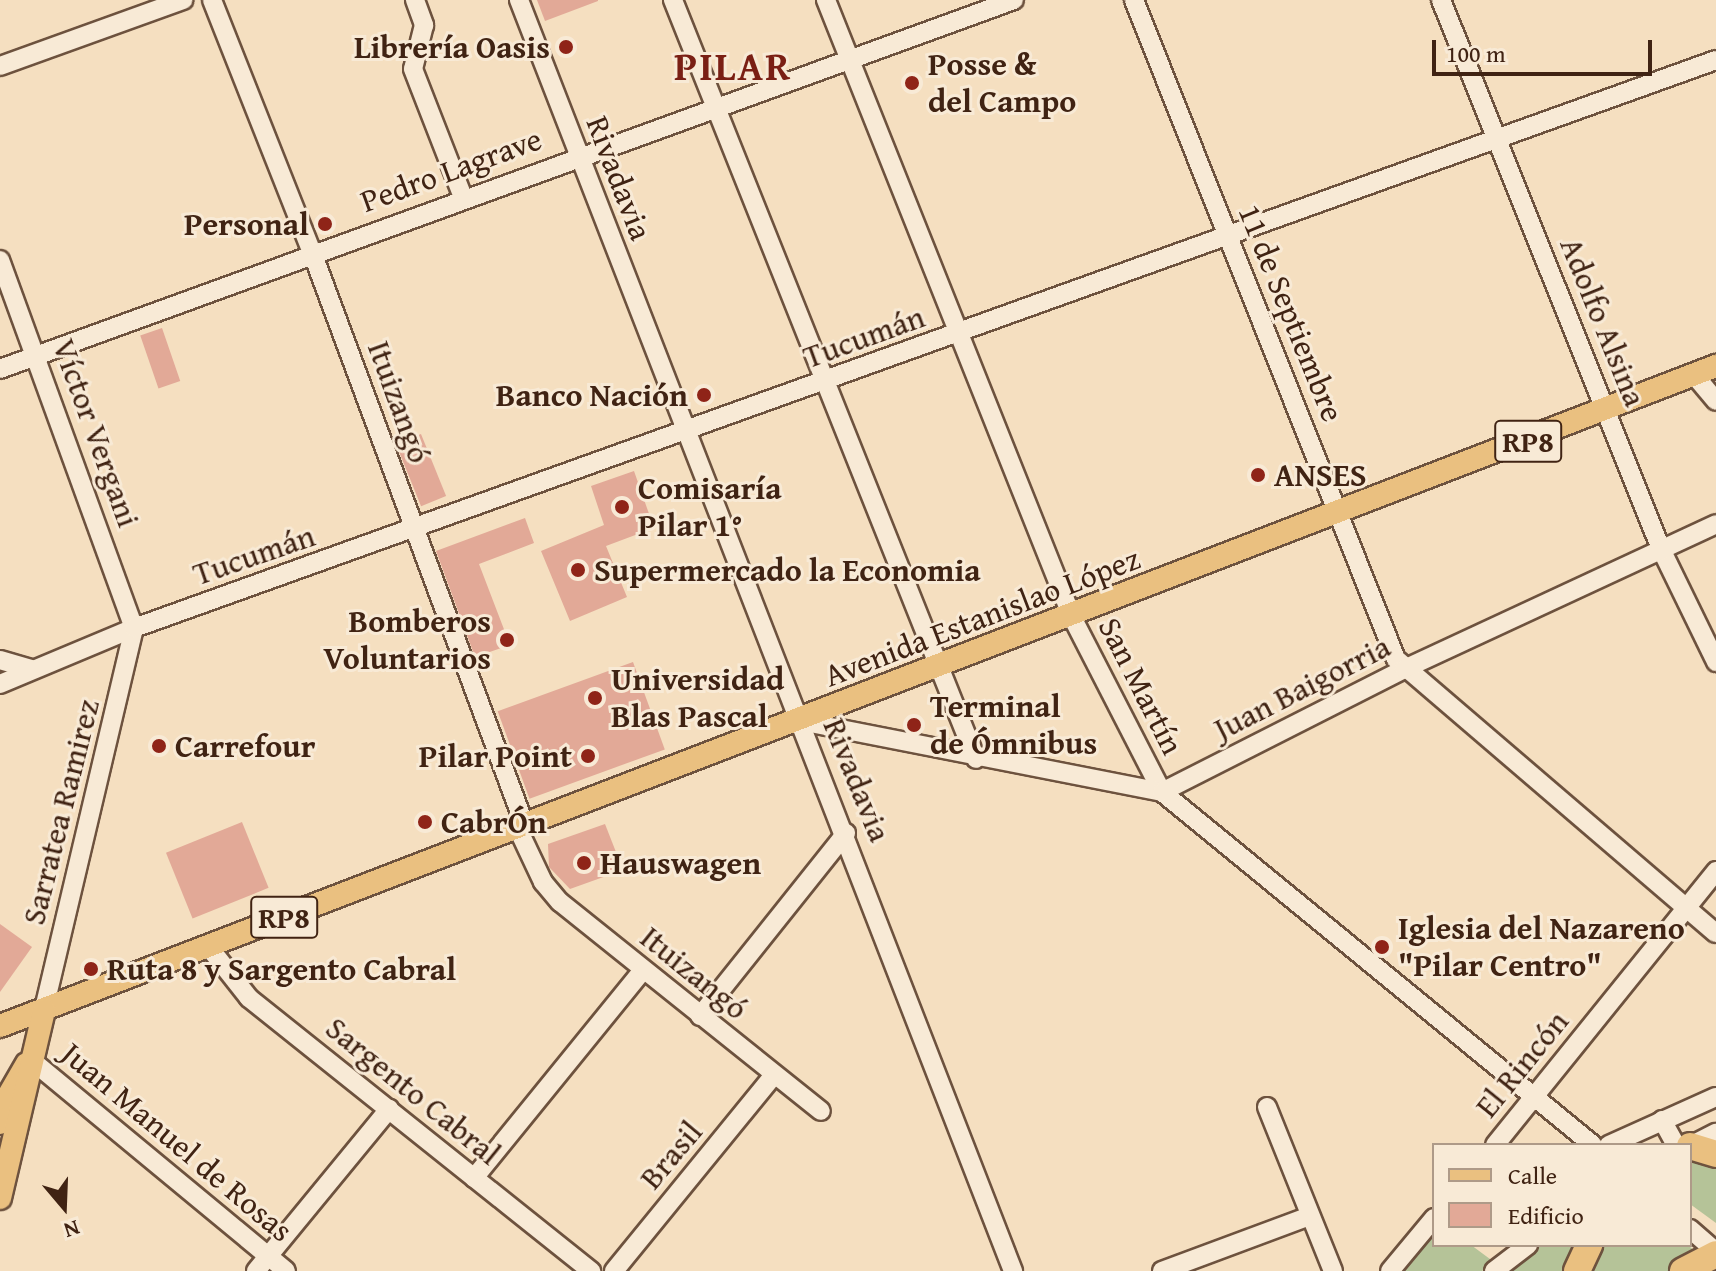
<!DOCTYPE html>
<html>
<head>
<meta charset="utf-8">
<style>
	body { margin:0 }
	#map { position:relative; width:1716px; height:1271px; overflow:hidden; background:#f5dfc0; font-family:"Gentium Book Plus",serif }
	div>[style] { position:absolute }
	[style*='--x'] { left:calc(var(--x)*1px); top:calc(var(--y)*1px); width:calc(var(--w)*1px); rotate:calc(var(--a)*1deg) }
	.green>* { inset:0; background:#b5c398 }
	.building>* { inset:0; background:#e2a997; transform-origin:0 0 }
	.roads { filter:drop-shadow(2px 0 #6d523e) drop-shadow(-2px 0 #6d523e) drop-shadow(0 2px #6d523e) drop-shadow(0 -2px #6d523e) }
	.minor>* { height:18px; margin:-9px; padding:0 9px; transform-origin:9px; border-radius:9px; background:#f8ead6 }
	.major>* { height:22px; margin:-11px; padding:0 11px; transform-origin:11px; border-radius:11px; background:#eac080 }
	.highway>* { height:26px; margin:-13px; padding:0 13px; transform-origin:13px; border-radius:13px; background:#eac080 }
	.dots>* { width:22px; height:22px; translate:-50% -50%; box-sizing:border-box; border:4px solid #f8ead6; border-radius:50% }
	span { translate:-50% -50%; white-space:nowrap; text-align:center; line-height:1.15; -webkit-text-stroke:6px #f8ead6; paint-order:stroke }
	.shield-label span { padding:2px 6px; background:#f8ead6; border:2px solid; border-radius:6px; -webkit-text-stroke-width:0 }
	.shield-label { font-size:30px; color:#402313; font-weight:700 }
	.poi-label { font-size:32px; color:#402313; font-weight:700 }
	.right { translate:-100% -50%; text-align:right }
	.left { translate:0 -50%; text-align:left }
	.street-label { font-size:32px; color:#402313 }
	.district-label { font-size:40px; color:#7a1f14; font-weight:700; letter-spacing:2px }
	.legend { position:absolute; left:1432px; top:1143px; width:260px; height:104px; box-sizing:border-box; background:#f8ead6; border:2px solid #ae9a88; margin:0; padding:10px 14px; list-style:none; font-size:24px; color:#402313 }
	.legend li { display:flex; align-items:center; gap:16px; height:40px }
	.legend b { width:40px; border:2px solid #ae9a88 }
	.north { position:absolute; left:24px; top:1167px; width:80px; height:80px; -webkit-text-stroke:6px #f8ead6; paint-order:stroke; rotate:161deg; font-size:22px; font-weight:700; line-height:32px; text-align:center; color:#402313 }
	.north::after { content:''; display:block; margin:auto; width:28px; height:36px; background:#402313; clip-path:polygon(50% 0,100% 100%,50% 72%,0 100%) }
	.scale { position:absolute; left:1432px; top:40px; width:220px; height:36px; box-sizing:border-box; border:4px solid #402313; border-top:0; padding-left:10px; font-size:24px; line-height:28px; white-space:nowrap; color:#402313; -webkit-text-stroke:6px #f8ead6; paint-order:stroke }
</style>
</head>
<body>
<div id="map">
	<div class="green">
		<div style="clip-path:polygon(1690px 1158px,1716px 1162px,1716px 1223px,1690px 1204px)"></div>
		<div style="clip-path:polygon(1434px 1230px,1434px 1245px,1471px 1245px,1494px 1262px,1482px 1271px,1402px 1271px)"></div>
		<div style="clip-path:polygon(1540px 1245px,1586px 1245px,1573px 1271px,1507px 1271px)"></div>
		<div style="clip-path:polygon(1601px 1245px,1688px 1245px,1699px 1255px,1668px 1271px,1592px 1271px)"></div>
	</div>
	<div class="building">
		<div style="clip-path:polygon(537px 0,598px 0,598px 1px,545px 21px)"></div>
		<div style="left:162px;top:328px;width:56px;height:23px;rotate:71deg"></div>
		<div style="left:421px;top:434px;width:67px;height:27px;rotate:68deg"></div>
		<div style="clip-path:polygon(634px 471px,654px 528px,606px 546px,627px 597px,570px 621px,541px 551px,604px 525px,591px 486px)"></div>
		<div style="clip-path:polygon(525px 518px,534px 543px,479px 564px,510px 645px,475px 657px,436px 551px)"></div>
		<div style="left:633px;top:662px;width:93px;height:144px;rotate:70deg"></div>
		<div style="left:242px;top:822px;width:71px;height:82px;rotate:68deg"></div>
		<div style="clip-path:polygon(605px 824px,623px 870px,570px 889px,549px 867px,548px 844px)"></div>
		<div style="clip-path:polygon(0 924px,32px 947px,0 992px)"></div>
	</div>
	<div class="roads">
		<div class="minor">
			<div style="--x:212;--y:0;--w:271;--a:68.4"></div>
			<div style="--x:312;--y:252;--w:612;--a:69.64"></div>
			<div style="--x:415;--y:0;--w:27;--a:70"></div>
			<div style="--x:424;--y:25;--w:45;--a:104"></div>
			<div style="--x:413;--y:69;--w:137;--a:68.7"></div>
			<div style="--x:519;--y:0;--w:1364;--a:68.76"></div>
			<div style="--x:673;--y:0;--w:817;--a:68.24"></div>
			<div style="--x:826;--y:0;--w:664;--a:68.26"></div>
			<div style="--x:1072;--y:617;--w:197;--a:62.8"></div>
			<div style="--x:1162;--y:792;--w:557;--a:39.32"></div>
			<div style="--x:1134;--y:0;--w:709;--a:68.32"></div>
			<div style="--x:1396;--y:659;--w:421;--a:40.6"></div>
			<div style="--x:1441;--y:0;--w:591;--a:68.16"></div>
			<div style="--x:1661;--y:549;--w:126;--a:64"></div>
			<div style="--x:0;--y:66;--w:195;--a:-19.8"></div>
			<div style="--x:0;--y:260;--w:392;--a:70"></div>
			<div style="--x:134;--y:628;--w:392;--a:103.3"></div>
			<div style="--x:0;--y:369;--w:1079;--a:-20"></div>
			<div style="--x:1696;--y:377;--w:31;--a:50"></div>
			<div style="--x:0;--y:660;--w:33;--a:16"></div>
			<div style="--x:0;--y:684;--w:145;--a:-22.7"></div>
			<div style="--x:134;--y:628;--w:1681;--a:-19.75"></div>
			<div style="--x:800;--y:721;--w:369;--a:11.1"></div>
			<div style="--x:1162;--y:792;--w:271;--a:-26.9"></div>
			<div style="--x:1404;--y:669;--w:344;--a:-24.9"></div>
			<div style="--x:518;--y:829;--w:59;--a:64.7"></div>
			<div style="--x:543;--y:882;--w:26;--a:50"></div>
			<div style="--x:560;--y:902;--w:334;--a:38.7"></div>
			<div style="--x:208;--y:946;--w:66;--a:51.7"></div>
			<div style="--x:249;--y:998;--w:438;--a:38.6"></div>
			<div style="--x:700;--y:1016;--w:234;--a:-51.4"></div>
			<div style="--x:30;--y:1059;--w:332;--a:39.6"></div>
			<div style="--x:1267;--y:1107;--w:177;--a:68.1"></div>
			<div style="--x:1662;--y:1120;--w:29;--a:61"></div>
			<div style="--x:1495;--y:1145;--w:352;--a:-51.1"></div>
			<div style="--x:1609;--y:1145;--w:117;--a:-24.2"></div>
			<div style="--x:1690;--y:1146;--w:29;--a:-27"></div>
			<div style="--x:474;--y:1178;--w:268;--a:-50.9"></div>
			<div style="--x:1690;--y:1229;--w:35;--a:41"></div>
			<div style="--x:256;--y:1271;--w:210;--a:-50.6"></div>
			<div style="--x:614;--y:1271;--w:253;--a:-50.8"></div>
			<div style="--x:1162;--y:1271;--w:158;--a:-20.4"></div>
			<div style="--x:1390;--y:1271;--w:69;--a:-50.3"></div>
			<div style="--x:1494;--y:1271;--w:43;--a:-37.4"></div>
		</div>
		<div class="major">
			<div style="--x:0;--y:1026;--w:1839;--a:-21.04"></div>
			<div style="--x:0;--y:1123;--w:26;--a:-74"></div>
			<div style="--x:7;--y:1098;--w:39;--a:-60"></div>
			<div style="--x:0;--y:1198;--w:193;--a:-76.8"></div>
		</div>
		<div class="highway">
			<div style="--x:1690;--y:1146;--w:27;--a:17"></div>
			<div style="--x:1577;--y:1271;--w:29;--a:-65"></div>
			<div style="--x:1683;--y:1271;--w:37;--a:-27"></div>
		</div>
	</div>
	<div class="dots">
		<div style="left:566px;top:47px;background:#8f2418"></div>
		<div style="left:912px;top:83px;background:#8f2418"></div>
		<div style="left:325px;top:224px;background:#8f2418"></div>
		<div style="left:704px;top:395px;background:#8f2418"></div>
		<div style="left:1258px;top:475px;background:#8f2418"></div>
		<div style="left:622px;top:507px;background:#8f2418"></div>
		<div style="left:578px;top:570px;background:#8f2418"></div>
		<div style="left:507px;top:640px;background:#8f2418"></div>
		<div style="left:595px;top:698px;background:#8f2418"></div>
		<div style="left:914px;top:725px;background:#8f2418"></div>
		<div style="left:159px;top:746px;background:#8f2418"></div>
		<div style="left:588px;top:756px;background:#8f2418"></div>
		<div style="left:425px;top:822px;background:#8f2418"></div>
		<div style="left:584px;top:863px;background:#8f2418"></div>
		<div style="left:1382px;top:947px;background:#8f2418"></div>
		<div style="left:91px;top:969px;background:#8f2418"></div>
	</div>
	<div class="shield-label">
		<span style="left:1528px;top:441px">RP8</span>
		<span style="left:284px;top:917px">RP8</span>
	</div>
	<div class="poi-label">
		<span class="right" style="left:550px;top:47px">Librería Oasis</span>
		<span class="left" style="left:928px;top:83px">Posse &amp;<br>del Campo</span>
		<span class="right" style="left:309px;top:224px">Personal</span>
		<span class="right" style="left:688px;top:395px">Banco Nación</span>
		<span class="left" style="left:1274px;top:475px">ANSES</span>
		<span class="left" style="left:638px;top:507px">Comisaría<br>Pilar 1°</span>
		<span class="left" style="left:594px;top:570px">Supermercado la Economia</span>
		<span class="right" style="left:491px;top:640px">Bomberos<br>Voluntarios</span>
		<span class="left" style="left:611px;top:698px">Universidad<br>Blas Pascal</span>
		<span class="left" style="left:930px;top:725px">Terminal<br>de Ómnibus</span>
		<span class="left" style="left:175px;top:746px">Carrefour</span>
		<span class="right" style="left:572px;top:756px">Pilar Point</span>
		<span class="left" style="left:441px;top:822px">CabrÓn</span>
		<span class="left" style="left:600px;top:863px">Hauswagen</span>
		<span class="left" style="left:1398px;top:947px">Iglesia del Nazareno<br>"Pilar Centro"</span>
		<span class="left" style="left:107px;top:969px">Ruta 8 y Sargento Cabral</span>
	</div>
	<div class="street-label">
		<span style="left:451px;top:170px;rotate:-20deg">Pedro Lagrave</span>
		<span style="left:619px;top:178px;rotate:69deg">Rivadavia</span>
		<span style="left:1291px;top:313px;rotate:68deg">11 de Septiembre</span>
		<span style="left:1603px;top:322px;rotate:68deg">Adolfo Alsina</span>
		<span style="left:864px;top:337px;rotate:-20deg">Tucumán</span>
		<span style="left:399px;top:402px;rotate:70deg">Ituizangó</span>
		<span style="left:96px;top:433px;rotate:70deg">Víctor Vergani</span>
		<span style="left:254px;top:555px;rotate:-19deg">Tucumán</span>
		<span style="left:982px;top:617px;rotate:-21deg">Avenida Estanislao López</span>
		<span style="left:1141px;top:686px;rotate:63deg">San Martín</span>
		<span style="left:1302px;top:688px;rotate:-27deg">Juan Baigorria</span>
		<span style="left:857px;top:780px;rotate:68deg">Rivadavia</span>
		<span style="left:61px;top:812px;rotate:-76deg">Sarratea Ramirez</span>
		<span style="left:694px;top:973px;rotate:39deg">Ituizangó</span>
		<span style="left:1522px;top:1064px;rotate:-51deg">El Rincón</span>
		<span style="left:413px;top:1091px;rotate:39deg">Sargento Cabral</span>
		<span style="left:177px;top:1142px;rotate:40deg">Juan Manuel de Rosas</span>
		<span style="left:671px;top:1155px;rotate:-50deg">Brasil</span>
	</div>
	<div class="district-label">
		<span style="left:733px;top:66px">PILAR</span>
	</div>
	<ul class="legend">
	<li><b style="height:10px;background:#eac080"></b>Calle</li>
	<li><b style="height:22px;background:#e2a997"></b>Edificio</li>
	</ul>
	<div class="north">N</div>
	<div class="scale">100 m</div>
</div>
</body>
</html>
